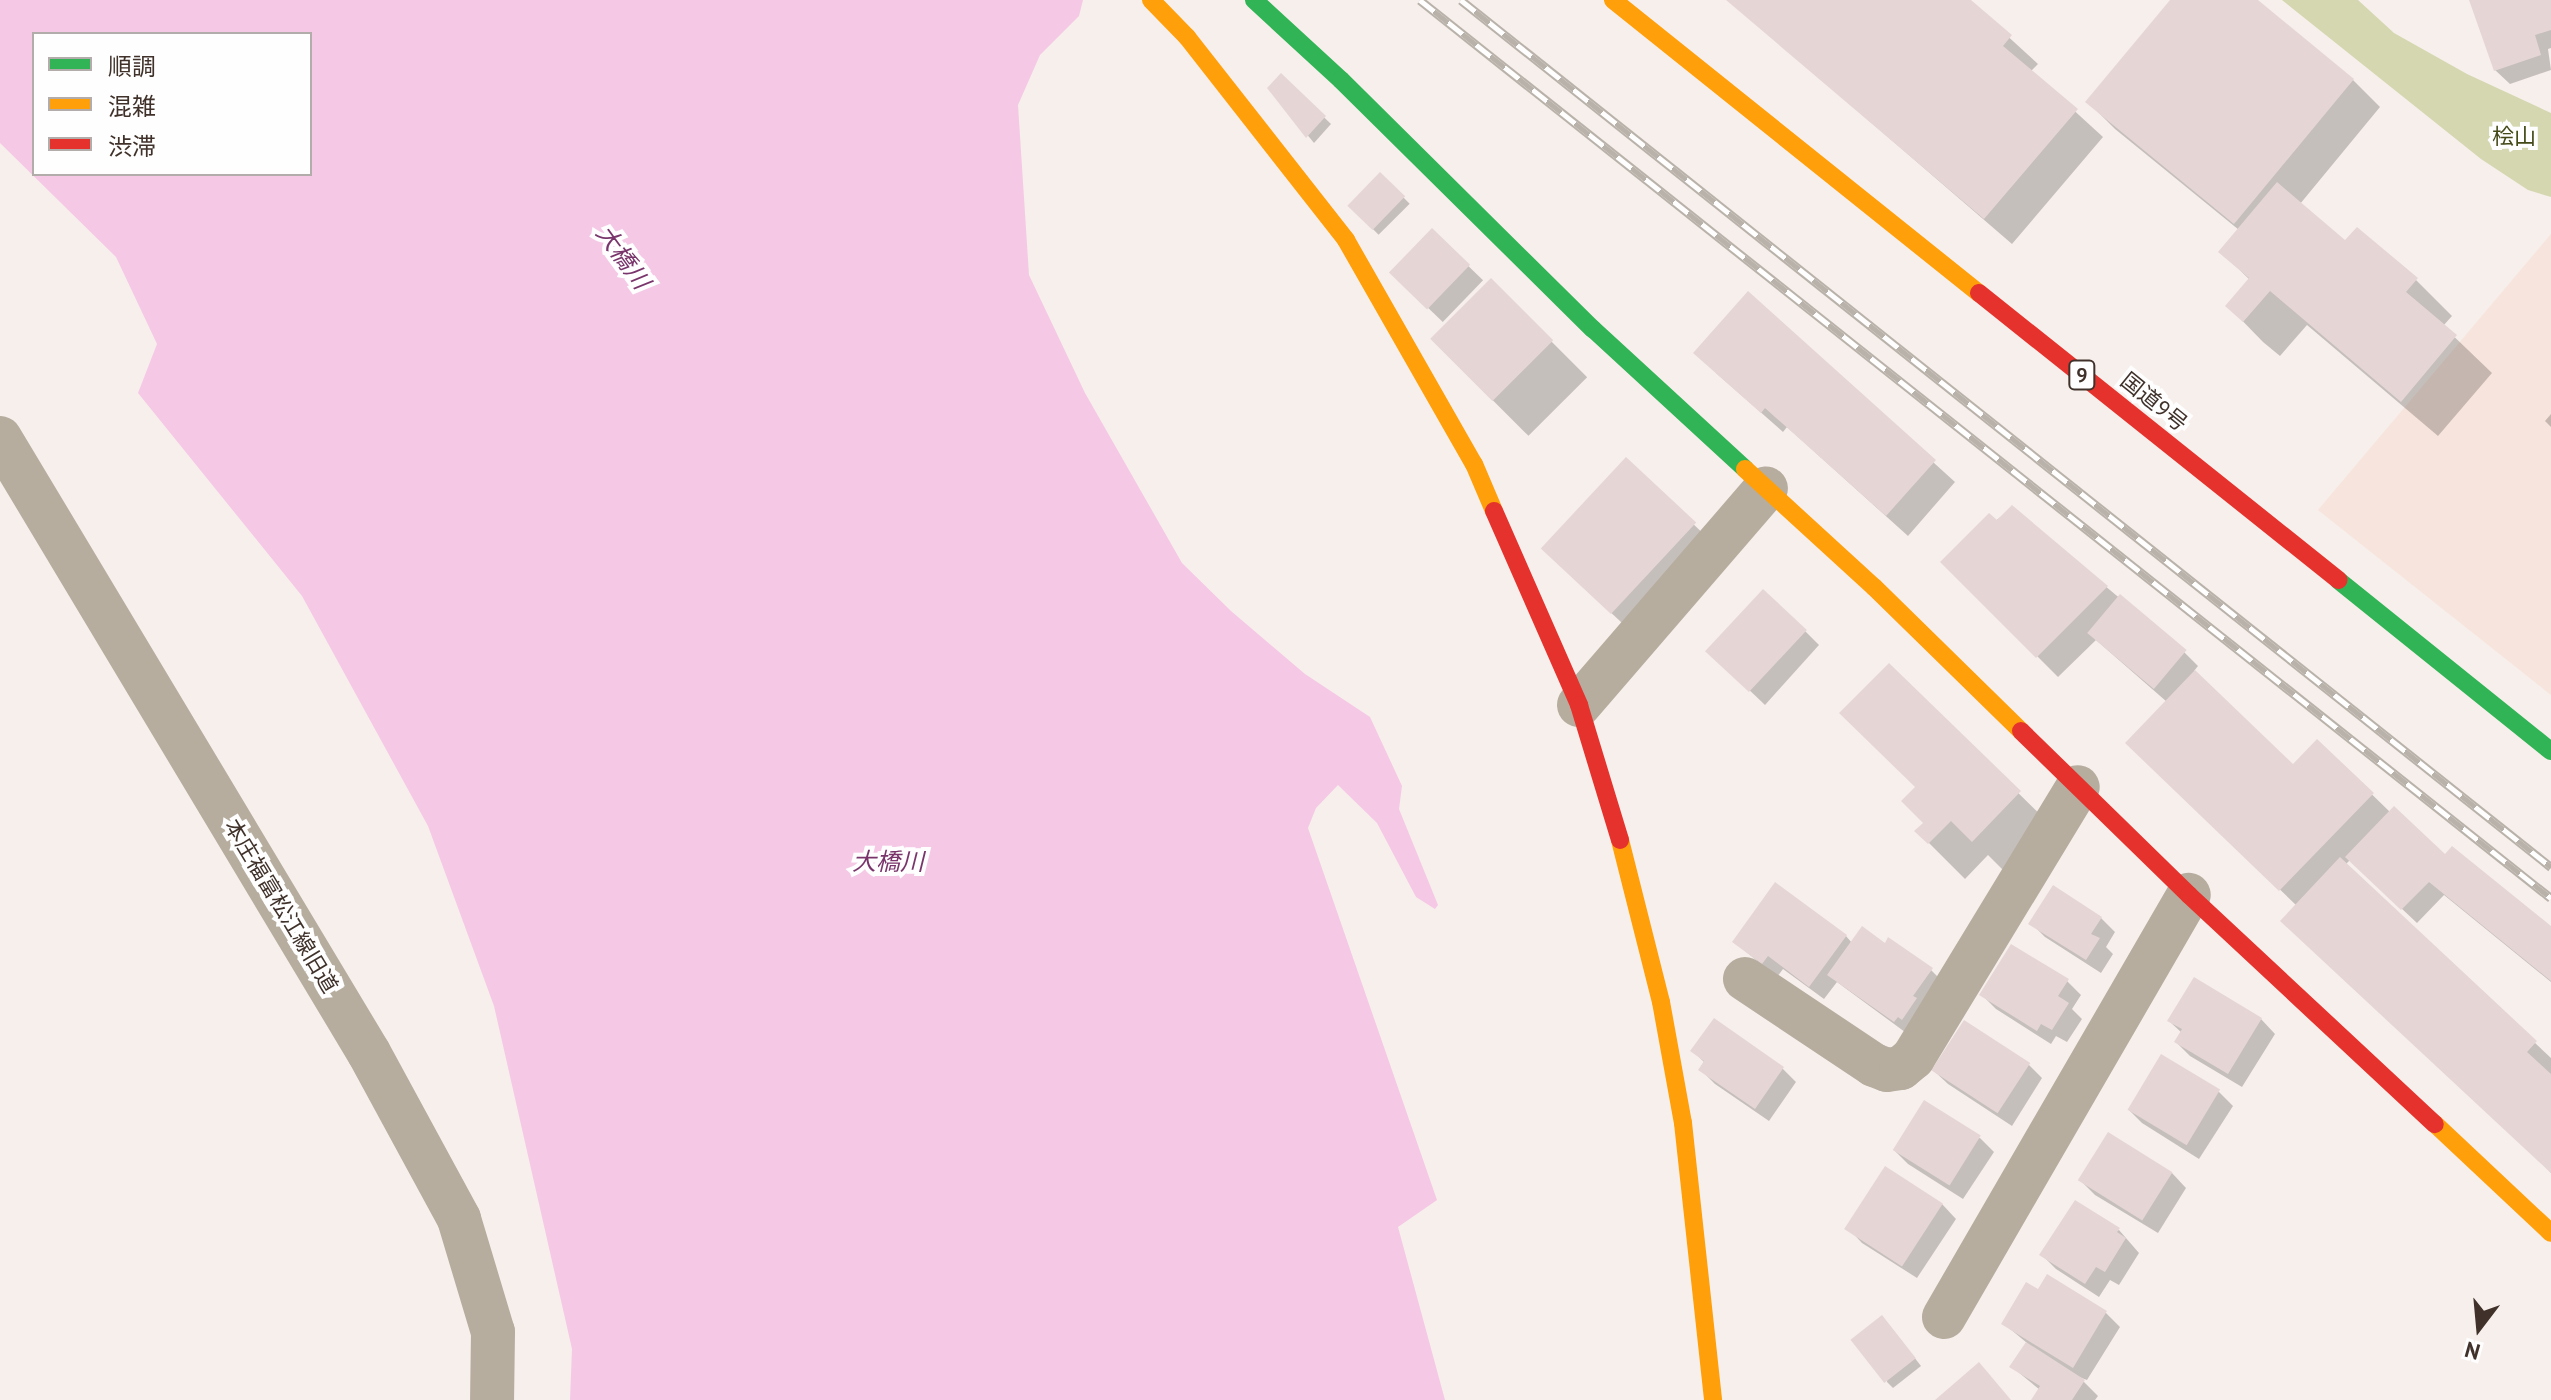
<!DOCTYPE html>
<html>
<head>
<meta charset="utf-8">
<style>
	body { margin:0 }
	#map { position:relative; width:2551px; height:1400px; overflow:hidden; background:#f7efeb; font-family:"PT Sans","Noto Sans JP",sans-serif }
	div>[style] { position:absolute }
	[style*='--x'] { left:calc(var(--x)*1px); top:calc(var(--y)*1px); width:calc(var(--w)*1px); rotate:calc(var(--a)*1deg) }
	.built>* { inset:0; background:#f7e4dc }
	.forest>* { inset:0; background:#d5d7b0 }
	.water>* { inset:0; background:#f5c8e6 }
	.shadow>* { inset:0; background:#0003; transform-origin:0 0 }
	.building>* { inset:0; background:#e5d6d5; transform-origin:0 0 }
	.street>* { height:44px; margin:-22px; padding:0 22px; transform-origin:22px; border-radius:22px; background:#b6ad9f }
	.fast>* { height:18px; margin:-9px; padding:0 9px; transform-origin:9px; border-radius:9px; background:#30b455 }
	.slow>* { height:18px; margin:-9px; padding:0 9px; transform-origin:9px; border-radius:9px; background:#ff9f0a }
	.jam>* { height:18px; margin:-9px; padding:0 9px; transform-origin:9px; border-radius:9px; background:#e5322d }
	.rail>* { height:9px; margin-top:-4.5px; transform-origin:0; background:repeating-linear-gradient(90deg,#fefefe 0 18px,#b9b2aa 0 36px); box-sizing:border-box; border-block:2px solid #b9b2aa }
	span { translate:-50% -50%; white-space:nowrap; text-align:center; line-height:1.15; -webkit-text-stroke:8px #fefefe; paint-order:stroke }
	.shield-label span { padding:2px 6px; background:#fefefe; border:2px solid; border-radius:6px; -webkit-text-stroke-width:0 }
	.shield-label { font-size:20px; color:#40322b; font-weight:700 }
	.park-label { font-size:22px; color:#444917 }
	.street-label { font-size:22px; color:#40322b }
	.water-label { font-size:24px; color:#79356b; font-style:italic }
	.legend { position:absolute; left:32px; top:32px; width:280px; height:144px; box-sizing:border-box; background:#fefefe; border:2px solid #b2acaa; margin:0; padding:10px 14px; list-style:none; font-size:24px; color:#40322b }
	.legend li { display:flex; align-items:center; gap:16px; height:40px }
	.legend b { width:40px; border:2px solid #b2acaa }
	.north { position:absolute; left:2439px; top:1288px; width:80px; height:80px; -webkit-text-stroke:6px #fefefe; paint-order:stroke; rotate:196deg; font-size:22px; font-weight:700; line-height:32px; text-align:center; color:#40322b }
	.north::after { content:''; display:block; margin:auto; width:28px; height:36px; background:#40322b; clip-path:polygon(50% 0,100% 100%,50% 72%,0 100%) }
</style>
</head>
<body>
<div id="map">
	<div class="built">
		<div style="clip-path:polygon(2551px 234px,2551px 695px,2318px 510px)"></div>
	</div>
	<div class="forest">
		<div style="clip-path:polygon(2282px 0,2358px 0,2394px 33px,2467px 74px,2551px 113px,2551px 197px,2528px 190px,2481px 159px)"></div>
	</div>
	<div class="water">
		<div style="clip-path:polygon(evenodd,0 0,1083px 0,1079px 16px,1040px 55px,1018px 105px,1029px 275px,1085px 393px,1182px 563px,1231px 611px,1305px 674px,1370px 717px,1402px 786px,1399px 809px,1438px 905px,1435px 909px,1416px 897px,1377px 823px,1338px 785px,1316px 808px,1308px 828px,1437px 1200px,1398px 1227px,1445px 1400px,570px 1400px,572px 1349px,494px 1006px,428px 826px,302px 596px,138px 393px,157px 344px,116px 257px,0 143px,0 0,34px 34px,310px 34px,310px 174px,34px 174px,34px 34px)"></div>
	</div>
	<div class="shadow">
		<div style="clip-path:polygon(1729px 0,1968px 0,2038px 64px,2031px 71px,2103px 137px,2012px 244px)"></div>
		<div style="clip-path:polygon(2172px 0,2255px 0,2353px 80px,2380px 107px,2300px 204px,2346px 243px,2357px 229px,2416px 280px,2452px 316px,2443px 326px,2492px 373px,2438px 436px,2307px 325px,2280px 356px,2263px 342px,2228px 306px,2250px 280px,2221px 252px,2239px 230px,2115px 129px,2088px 102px)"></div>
		<div style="clip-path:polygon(2471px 0,2551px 0,2551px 48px,2548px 49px,2551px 70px,2510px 84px,2495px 70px)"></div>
		<div style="clip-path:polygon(1281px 76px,1331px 124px,1314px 143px,1269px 88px)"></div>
		<div style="left:1380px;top:174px;width:42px;height:44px;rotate:45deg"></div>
		<div style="left:1432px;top:231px;width:71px;height:58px;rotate:44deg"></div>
		<div style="left:1491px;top:281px;width:136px;height:83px;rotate:45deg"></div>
		<div style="clip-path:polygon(1748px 294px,1955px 482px,1908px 536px,1787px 427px,1783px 432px,1716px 373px)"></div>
		<div style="clip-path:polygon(2551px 414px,2551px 427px,2545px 421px)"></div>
		<div style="clip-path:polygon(1626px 460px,1731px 560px,1648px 647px,1580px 584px)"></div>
		<div style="clip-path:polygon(2012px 508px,2184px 652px,2198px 666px,2194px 671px,2293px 767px,2317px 741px,2390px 812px,2445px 857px,2551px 929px,2551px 982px,2444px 895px,2417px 923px,2350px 860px,2345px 865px,2551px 1058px,2551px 1173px,2297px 906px,2148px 763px,2167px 702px,2096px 640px,2058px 677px,1943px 562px)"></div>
		<div style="clip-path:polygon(1805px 631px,1819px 645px,1765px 705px,1723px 665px)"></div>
		<div style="clip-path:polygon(1889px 666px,2055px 829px,2009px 876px,1988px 855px,1965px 879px,1917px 831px,1925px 823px)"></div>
		<div style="clip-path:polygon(2101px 918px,2115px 932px,2106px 947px,2113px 954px,2101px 973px,2045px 937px,2031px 923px)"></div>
		<div style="clip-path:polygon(1846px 936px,1852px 943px,1885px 945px,1931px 970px,1945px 984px,1909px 1035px,1837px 982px,1824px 999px,1783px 969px,1777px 977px,1734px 942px)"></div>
		<div style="clip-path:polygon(2067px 981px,2081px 995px,2072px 1009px,2082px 1019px,2067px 1042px,2056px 1036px,2051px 1044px,1996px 1009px,1982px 995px)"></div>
		<div style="clip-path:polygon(2261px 1019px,2275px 1034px,2242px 1087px,2190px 1056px,2176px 1042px,2182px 1033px,2169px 1021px)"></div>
		<div style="clip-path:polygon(1693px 1051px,1782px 1068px,1796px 1082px,1769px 1121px,1715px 1084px,1701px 1070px,1705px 1063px)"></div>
		<div style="clip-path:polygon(2028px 1064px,2042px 1078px,2012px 1126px,1948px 1084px,1933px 1070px)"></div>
		<div style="clip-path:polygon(2219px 1092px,2233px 1106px,2199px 1159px,2142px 1123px,2128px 1109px)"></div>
		<div style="clip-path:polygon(1980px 1138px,1994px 1152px,1963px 1199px,1908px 1164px,1894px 1150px)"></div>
		<div style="clip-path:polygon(2172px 1173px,2186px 1188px,2158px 1233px,2095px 1195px,2081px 1181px)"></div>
		<div style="clip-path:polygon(1942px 1204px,1956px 1219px,1917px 1278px,1862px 1243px,1848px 1228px)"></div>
		<div style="clip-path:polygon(2119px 1230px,2139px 1253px,2119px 1285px,2110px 1280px,2099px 1297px,2056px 1269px,2042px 1255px)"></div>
		<div style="clip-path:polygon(2038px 1291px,2106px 1313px,2120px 1327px,2087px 1380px,2079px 1377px,2098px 1396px,2095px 1400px,2033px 1400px,2040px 1390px,2012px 1367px,2027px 1343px,2003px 1323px)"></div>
		<div style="clip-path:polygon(1889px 1325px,1921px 1366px,1893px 1388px,1887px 1382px)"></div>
	</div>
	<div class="building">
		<div style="clip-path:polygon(1726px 0,1971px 0,2012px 35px,2003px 46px,2078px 109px,1984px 219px)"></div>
		<div style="clip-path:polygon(2170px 0,2258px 0,2354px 79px,2234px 224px,2085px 102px)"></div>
		<div style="clip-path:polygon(2469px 0,2551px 0,2551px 30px,2535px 35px,2541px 55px,2494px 71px)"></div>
		<div style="clip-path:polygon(1281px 73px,1326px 116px,1306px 138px,1267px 88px)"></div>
		<div style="left:1380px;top:172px;width:35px;height:47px;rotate:44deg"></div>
		<div style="clip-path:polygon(2277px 182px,2345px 240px,2357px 227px,2418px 278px,2406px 292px,2457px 335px,2401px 402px,2270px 291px,2243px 322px,2225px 306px,2249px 278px,2218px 252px)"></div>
		<div style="left:1432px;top:228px;width:53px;height:62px;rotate:44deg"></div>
		<div style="left:1491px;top:278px;width:88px;height:86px;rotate:45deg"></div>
		<div style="clip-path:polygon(1748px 291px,1936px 460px,1886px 516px,1765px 408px,1761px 413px,1693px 353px)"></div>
		<div style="left:1626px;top:457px;width:96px;height:125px;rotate:43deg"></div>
		<div style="clip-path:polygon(2012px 505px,2108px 586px,2036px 658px,1940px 562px,1989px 513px,1997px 520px)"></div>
		<div style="left:1763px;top:589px;width:60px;height:85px;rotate:43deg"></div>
		<div style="left:2120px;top:594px;width:87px;height:51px;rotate:40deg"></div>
		<div style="clip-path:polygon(1889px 663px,2021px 791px,1972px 842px,1951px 821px,1928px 844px,1914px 831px,1923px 823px,1901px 801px,1915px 787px,1839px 713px)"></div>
		<div style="clip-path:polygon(2195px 670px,2293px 764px,2317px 739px,2374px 793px,2279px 891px,2125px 743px)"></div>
		<div style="clip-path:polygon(2394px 806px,2445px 854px,2452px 846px,2551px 926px,2551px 981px,2429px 882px,2401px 910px,2345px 857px)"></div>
		<div style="clip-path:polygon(2340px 857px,2537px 1041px,2527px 1052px,2551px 1074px,2551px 1173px,2280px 921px)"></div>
		<div style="clip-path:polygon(1775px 882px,1847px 935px,1809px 987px,1768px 956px,1762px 964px,1732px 942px)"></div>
		<div style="clip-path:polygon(2053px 885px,2102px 917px,2091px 934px,2100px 938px,2086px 960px,2028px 924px)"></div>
		<div style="clip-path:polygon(1862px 926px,1885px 943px,1888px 937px,1933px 968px,1913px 996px,1917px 998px,1902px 1020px,1898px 1017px,1894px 1022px,1827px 975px)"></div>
		<div style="clip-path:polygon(2011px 944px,2069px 979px,2058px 996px,2069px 1003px,2052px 1030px,2041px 1024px,2037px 1031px,1979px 995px)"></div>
		<div style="clip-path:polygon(2194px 977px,2262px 1018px,2228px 1074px,2174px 1042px,2182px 1029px,2167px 1021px)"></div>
		<div style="clip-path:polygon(1714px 1018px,1784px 1067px,1755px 1109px,1698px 1070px,1704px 1061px,1690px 1051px)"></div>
		<div style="left:1964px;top:1020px;width:79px;height:60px;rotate:33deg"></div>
		<div style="left:2161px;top:1054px;width:69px;height:65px;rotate:31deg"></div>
		<div style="left:1924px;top:1100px;width:67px;height:59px;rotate:32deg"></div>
		<div style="left:2108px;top:1132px;width:76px;height:57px;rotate:32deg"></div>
		<div style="left:1885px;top:1166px;width:69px;height:75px;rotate:33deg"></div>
		<div style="clip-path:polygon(2075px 1200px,2120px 1228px,2117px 1232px,2126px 1238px,2105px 1272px,2096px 1267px,2085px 1284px,2039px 1255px)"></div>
		<div style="clip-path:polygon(2047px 1274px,2107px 1311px,2073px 1368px,2001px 1324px,2026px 1282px,2038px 1289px)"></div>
		<div style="left:1882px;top:1315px;width:55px;height:40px;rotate:52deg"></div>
		<div style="clip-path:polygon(2026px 1342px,2085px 1380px,2072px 1400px,2031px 1400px,2040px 1386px,2009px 1367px)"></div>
		<div style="clip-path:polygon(1979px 1362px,2011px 1400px,1935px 1400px)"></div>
	</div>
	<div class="street">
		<div style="--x:0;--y:438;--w:717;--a:59.04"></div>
		<div style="--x:369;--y:1053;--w:189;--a:61.5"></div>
		<div style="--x:459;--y:1219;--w:118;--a:73.3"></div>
		<div style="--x:493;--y:1332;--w:68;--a:90.8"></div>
		<div style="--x:1579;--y:705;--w:286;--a:-49.2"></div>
		<div style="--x:1745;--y:979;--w:155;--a:33.7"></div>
		<div style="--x:1874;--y:1065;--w:14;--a:21"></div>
		<div style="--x:1887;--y:1070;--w:14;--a:-8"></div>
		<div style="--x:1901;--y:1068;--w:16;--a:-40"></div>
		<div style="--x:1913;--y:1058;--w:317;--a:-58.7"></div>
		<div style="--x:1944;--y:1317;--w:488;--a:-59.9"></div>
	</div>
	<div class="fast">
		<div style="--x:1254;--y:0;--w:118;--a:42.6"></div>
		<div style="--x:1341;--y:80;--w:354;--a:44.7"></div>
		<div style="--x:1593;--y:329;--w:207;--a:42.6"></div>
		<div style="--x:2338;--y:580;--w:273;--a:38.8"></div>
	</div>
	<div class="slow">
		<div style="--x:1151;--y:0;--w:52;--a:45.8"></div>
		<div style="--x:1187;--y:37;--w:258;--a:51.9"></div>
		<div style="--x:1346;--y:240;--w:258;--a:60.3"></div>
		<div style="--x:1474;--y:464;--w:51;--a:66.9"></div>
		<div style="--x:1613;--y:0;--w:469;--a:38.7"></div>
		<div style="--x:1745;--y:469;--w:175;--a:42.5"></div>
		<div style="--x:1874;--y:587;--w:206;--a:44.4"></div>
		<div style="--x:1620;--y:840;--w:167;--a:75.8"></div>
		<div style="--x:1661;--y:1002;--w:123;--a:79.7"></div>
		<div style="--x:1683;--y:1123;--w:279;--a:83.8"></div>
		<div style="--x:2435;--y:1124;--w:159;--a:43.2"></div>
	</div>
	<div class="jam">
		<div style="--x:1979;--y:293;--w:460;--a:38.6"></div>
		<div style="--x:1494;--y:511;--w:212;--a:66.3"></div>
		<div style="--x:1579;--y:705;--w:141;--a:73.1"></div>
		<div style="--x:2021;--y:731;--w:235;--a:44.3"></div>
		<div style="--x:2189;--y:895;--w:336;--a:43"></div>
	</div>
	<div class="rail">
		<div style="--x:1420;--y:0;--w:1444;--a:38.45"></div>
		<div style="--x:1461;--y:0;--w:1393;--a:38.5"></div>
	</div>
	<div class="shield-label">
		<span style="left:2082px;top:375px">9</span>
	</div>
	<div class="park-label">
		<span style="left:2514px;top:137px">桧山</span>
	</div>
	<div class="street-label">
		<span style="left:2154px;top:402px;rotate:39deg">国道9号</span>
		<span style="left:281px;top:906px;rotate:59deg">本庄福富松江線旧道</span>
	</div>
	<div class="water-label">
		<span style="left:623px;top:257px;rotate:54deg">大橋川</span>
		<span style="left:888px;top:862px">大橋川</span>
	</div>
	<ul class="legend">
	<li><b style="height:10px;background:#30b455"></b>順調</li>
	<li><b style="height:10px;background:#ff9f0a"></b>混雑</li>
	<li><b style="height:10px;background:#e5322d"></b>渋滞</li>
	</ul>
	<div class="north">N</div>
</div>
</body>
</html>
